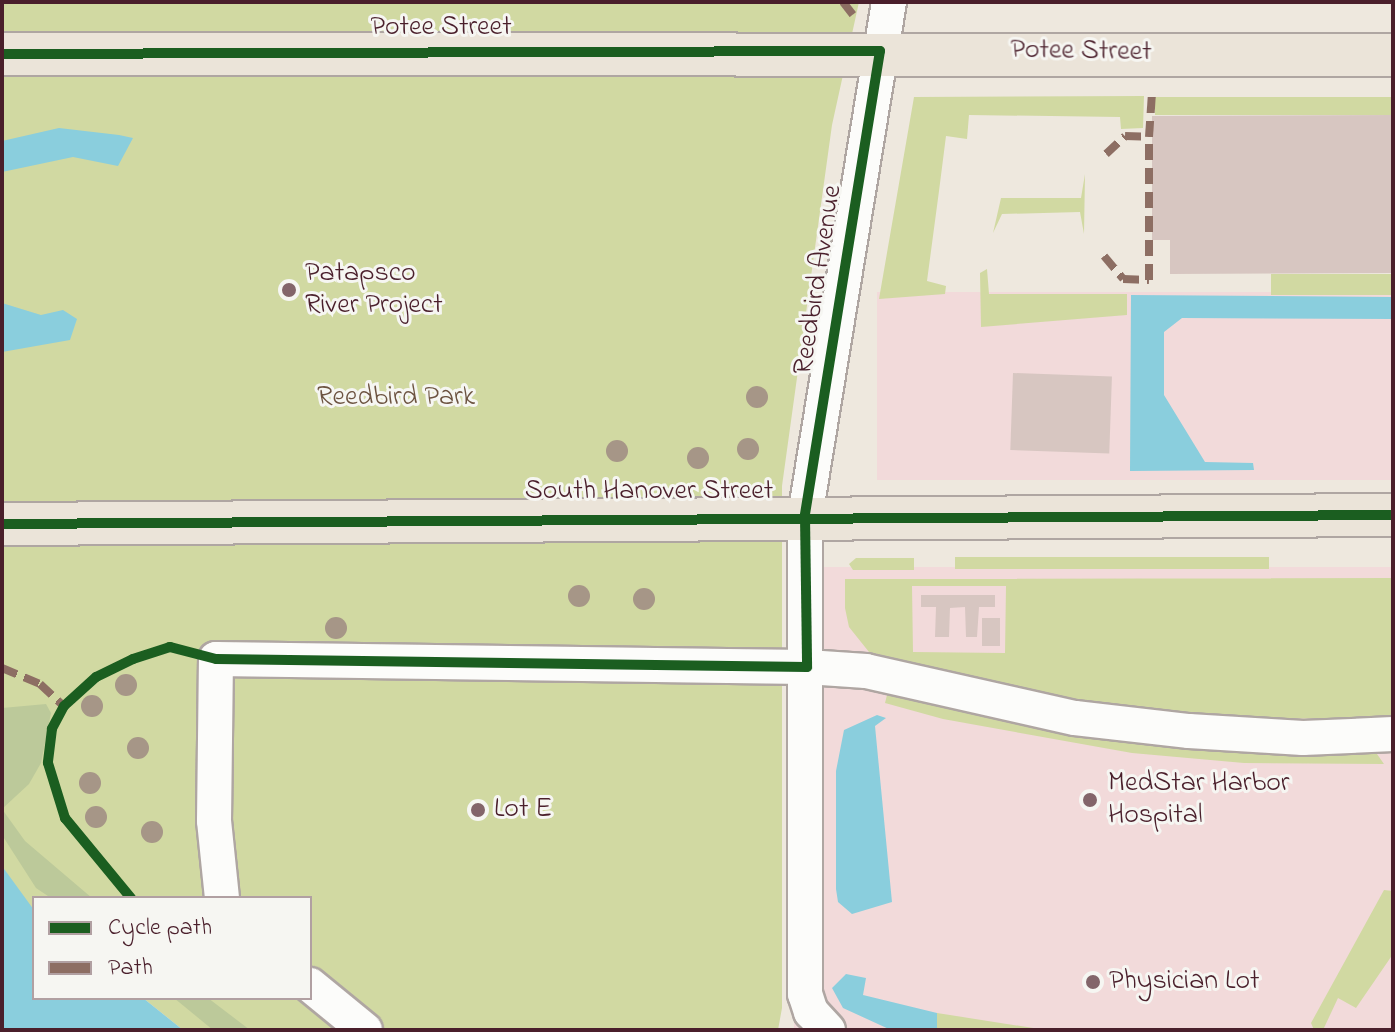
<!DOCTYPE html>
<html>
<head>
<meta charset="utf-8">
<style>
	body { margin:0 }
	#map { position:relative; width:1395px; height:1032px; overflow:hidden; background:#eee8de; font-family:"Indie Flower",sans-serif }
	div>[style] { position:absolute }
	[style*='--x'] { left:calc(var(--x)*1px); top:calc(var(--y)*1px); width:calc(var(--w)*1px); rotate:calc(var(--a)*1deg) }
	.built>* { inset:0; background:#f2dada; transform-origin:0 0 }
	.green>* { inset:0; background:#d1d9a2; transform-origin:0 0 }
	.forest>* { inset:0; background:#bcc99a }
	.water>* { inset:0; background:#8acedd }
	.building>* { inset:0; background:#d7c6c1; transform-origin:0 0 }
	.roads { filter:drop-shadow(2px 0 #afa6a2) drop-shadow(-2px 0 #afa6a2) drop-shadow(0 2px #afa6a2) drop-shadow(0 -2px #afa6a2) }
	.minor>* { height:34px; margin:-17px; padding:0 17px; transform-origin:17px; border-radius:17px; background:#fcfcfa }
	.major>* { height:42px; margin:-21px; padding:0 21px; transform-origin:21px; border-radius:21px; background:#ebe4d9 }
	.quiet>* { height:8px; margin-top:-4px; transform-origin:0; background:repeating-linear-gradient(90deg,#8d6e63 0 16px,transparent 0 24px) }
	.cycleway>* { height:10px; margin:-5px; padding:0 5px; transform-origin:5px; border-radius:5px; background:#1b5e20 }
	.trees>* { width:22px; height:22px; margin:-11px; border-radius:50%; background:#a69687 }
	.dots>* { width:22px; height:22px; translate:-50% -50%; box-sizing:border-box; border:4px solid #f6f6f2; border-radius:50% }
	span { translate:-50% -50%; white-space:nowrap; text-align:center; line-height:1.15; -webkit-text-stroke:6px #f6f6f2; paint-order:stroke }
	.street-label { font-size:28px; color:#4a1f2b }
	.poi-label { font-size:28px; color:#4a1f2b }
	.left { translate:0 -50%; text-align:left }
	.park-label { font-size:28px; color:#6c5340 }
	.frame { position:absolute; inset:0; border:4px solid #4a1f2b; pointer-events:none }
	.legend { position:absolute; left:32px; top:896px; width:280px; height:104px; box-sizing:border-box; background:#f6f6f2; border:2px solid #b1a0a2; margin:0; padding:10px 14px; list-style:none; font-size:24px; color:#4a1f2b }
	.legend li { display:flex; align-items:center; gap:16px; height:40px }
	.legend b { width:40px; border:2px solid #b1a0a2 }
</style>
</head>
<body>
<div id="map">
	<div class="built">
		<div style="left:1393px;top:292px;width:188px;height:516px;rotate:90deg"></div>
		<div style="left:794px;top:567px;width:599px;height:463px"></div>
	</div>
	<div class="green">
		<div style="clip-path:polygon(2px 2px,859px 2px,832px 125px,782px 486px,782px 1008px,778px 1030px,183px 1030px,143px 998px,310px 998px,310px 898px,34px 898px,34px 910px,27px 905px,2px 866px)"></div>
		<div style="clip-path:polygon(1144px 96px,1143px 128px,1121px 129px,1120px 117px,969px 115px,967px 139px,946px 136px,939px 191px,927px 281px,946px 286px,945px 294px,879px 299px,914px 97px)"></div>
		<div style="left:1393px;top:97px;width:18px;height:238px;rotate:90deg"></div>
		<div style="clip-path:polygon(1085px 174px,1084px 234px,1080px 212px,1002px 214px,993px 233px,1001px 198px,1081px 198px)"></div>
		<div style="clip-path:polygon(987px 269px,989px 294px,1127px 294px,1127px 315px,981px 327px,980px 273px)"></div>
		<div style="left:1271px;top:274px;width:122px;height:21px"></div>
		<div style="left:955px;top:557px;width:314px;height:12px"></div>
		<div style="clip-path:polygon(856px 558px,914px 558px,914px 570px,853px 570px,849px 564px)"></div>
		<div style="clip-path:polygon(evenodd,1393px 578px,1393px 718px,1236px 719px,1074px 702px,869px 652px,849px 627px,845px 608px,845px 579px,1393px 578px,912px 586px,1006px 586px,1005px 653px,913px 652px,912px 586px)"></div>
		<div style="clip-path:polygon(887px 695px,1019px 724px,1139px 743px,1235px 751px,1377px 754px,1384px 764px,1244px 763px,1132px 753px,943px 719px,885px 703px)"></div>
		<div style="clip-path:polygon(1384px 890px,1393px 891px,1393px 954px,1356px 1008px,1338px 998px,1323px 1030px,1314px 1030px,1311px 1023px)"></div>
		<div style="clip-path:polygon(937px 1013px,1046px 1030px,937px 1030px)"></div>
	</div>
	<div class="forest">
		<div style="clip-path:polygon(46px 704px,51px 713px,41px 763px,29px 784px,2px 809px,2px 708px)"></div>
		<div style="clip-path:polygon(2px 809px,25px 841px,92px 898px,51px 898px,36px 888px,2px 835px)"></div>
		<div style="clip-path:polygon(174px 998px,208px 998px,250px 1030px,213px 1030px)"></div>
	</div>
	<div class="water">
		<div style="clip-path:polygon(59px 128px,119px 135px,133px 138px,118px 166px,73px 157px,2px 172px,2px 141px)"></div>
		<div style="clip-path:polygon(1131px 295px,1393px 297px,1393px 319px,1182px 318px,1164px 332px,1164px 395px,1205px 462px,1253px 463px,1254px 470px,1130px 471px)"></div>
		<div style="clip-path:polygon(2px 303px,41px 315px,63px 310px,77px 319px,70px 340px,2px 352px)"></div>
		<div style="clip-path:polygon(877px 715px,886px 718px,875px 726px,892px 902px,852px 914px,838px 902px,836px 889px,836px 771px,844px 730px)"></div>
		<div style="clip-path:polygon(2px 866px,34px 910px,34px 998px,143px 998px,183px 1030px,2px 1030px)"></div>
		<div style="clip-path:polygon(846px 974px,866px 978px,863px 995px,937px 1013px,937px 1030px,891px 1030px,843px 1008px,832px 988px)"></div>
	</div>
	<div class="building">
		<div style="clip-path:polygon(1393px 115px,1393px 273px,1170px 274px,1170px 240px,1152px 240px,1152px 116px)"></div>
		<div style="left:1013px;top:373px;width:99px;height:77px;rotate:2deg"></div>
		<div style="clip-path:polygon(921px 595px,995px 595px,995px 607px,979px 607px,977px 637px,966px 637px,965px 607px,950px 608px,949px 637px,935px 637px,936px 607px,921px 607px)"></div>
		<div style="left:982px;top:618px;width:18px;height:28px"></div>
	</div>
	<div class="roads">
		<div class="minor">
			<div style="--x:222;--y:898;--w:77;--a:-95.9"></div>
			<div style="--x:214;--y:821;--w:162;--a:-89.3"></div>
			<div style="--x:216;--y:659;--w:591;--a:0.78"></div>
			<div style="--x:807;--y:667;--w:59;--a:3.9"></div>
			<div style="--x:866;--y:671;--w:214;--a:12.7"></div>
			<div style="--x:1075;--y:718;--w:115;--a:6.5"></div>
			<div style="--x:1189;--y:731;--w:114;--a:3.5"></div>
			<div style="--x:1303;--y:738;--w:90;--a:-2.5"></div>
			<div style="--x:310;--y:985;--w:71;--a:39.3"></div>
			<div style="--x:828;--y:1030;--w:25;--a:-133"></div>
			<div style="--x:811;--y:1012;--w:19;--a:-108"></div>
			<div style="--x:805;--y:994;--w:478;--a:-90"></div>
			<div style="--x:805;--y:516;--w:521;--a:-80.72"></div>
		</div>
		<div class="major">
			<div style="--x:2;--y:54;--w:1391;--a:0.04"></div>
			<div style="--x:2;--y:524;--w:1391;--a:-0.37"></div>
		</div>
	</div>
	<div class="quiet">
		<div style="--x:843;--y:2;--w:18;--a:52"></div>
		<div style="--x:1106;--y:154;--w:26;--a:-43"></div>
		<div style="--x:1125;--y:136;--w:24;--a:2"></div>
		<div style="--x:1149;--y:137;--w:44;--a:-86.1"></div>
		<div style="--x:1104;--y:256;--w:30;--a:50"></div>
		<div style="--x:1123;--y:279;--w:26;--a:2"></div>
		<div style="--x:1149;--y:280;--w:143;--a:-90"></div>
		<div style="--x:2;--y:668;--w:41;--a:22.8"></div>
		<div style="--x:40;--y:684;--w:33;--a:43"></div>
	</div>
	<div class="cycleway">
		<div style="--x:2;--y:54;--w:878;--a:-0.2"></div>
		<div style="--x:880;--y:51;--w:471;--a:99.2"></div>
		<div style="--x:805;--y:516;--w:151;--a:89.2"></div>
		<div style="--x:807;--y:667;--w:591;--a:-179.22"></div>
		<div style="--x:216;--y:659;--w:48;--a:-165.4"></div>
		<div style="--x:170;--y:647;--w:39;--a:162"></div>
		<div style="--x:133;--y:659;--w:41;--a:154.1"></div>
		<div style="--x:96;--y:677;--w:43;--a:137.8"></div>
		<div style="--x:64;--y:706;--w:26;--a:118"></div>
		<div style="--x:52;--y:729;--w:34;--a:97"></div>
		<div style="--x:48;--y:763;--w:58;--a:72.8"></div>
		<div style="--x:65;--y:818;--w:104;--a:50.5"></div>
		<div style="--x:2;--y:524;--w:1391;--a:-0.37"></div>
	</div>
	<div class="trees">
		<div style="left:757px;top:397px"></div>
		<div style="left:748px;top:449px"></div>
		<div style="left:617px;top:451px"></div>
		<div style="left:698px;top:458px"></div>
		<div style="left:579px;top:596px"></div>
		<div style="left:644px;top:599px"></div>
		<div style="left:336px;top:628px"></div>
		<div style="left:126px;top:685px"></div>
		<div style="left:92px;top:706px"></div>
		<div style="left:138px;top:748px"></div>
		<div style="left:90px;top:783px"></div>
		<div style="left:96px;top:817px"></div>
		<div style="left:152px;top:832px"></div>
	</div>
	<div class="dots">
		<div style="left:289px;top:290px;background:#83656a"></div>
		<div style="left:1090px;top:800px;background:#83656a"></div>
		<div style="left:478px;top:810px;background:#83656a"></div>
		<div style="left:1093px;top:982px;background:#83656a"></div>
	</div>
	<div class="street-label">
		<span style="left:441px;top:28px">Potee Street</span>
		<span style="left:1081px;top:52px;rotate:1deg">Potee Street</span>
		<span style="left:819px;top:280px;rotate:-81deg">Reedbird Avenue</span>
		<span style="left:649px;top:492px">South Hanover Street</span>
	</div>
	<div class="poi-label">
		<span class="left" style="left:305px;top:290px">Patapsco<br>River Project</span>
		<span class="left" style="left:1108px;top:800px">MedStar Harbor<br>Hospital</span>
		<span class="left" style="left:494px;top:810px">Lot E</span>
		<span class="left" style="left:1109px;top:982px">Physician Lot</span>
	</div>
	<div class="park-label">
		<span style="left:396px;top:398px">Reedbird Park</span>
	</div>
	<div class="frame"></div>
	<ul class="legend">
	<li><b style="height:10px;background:#1b5e20"></b>Cycle path</li>
	<li><b style="height:10px;background:#8d6e63"></b>Path</li>
	</ul>
</div>
</body>
</html>
